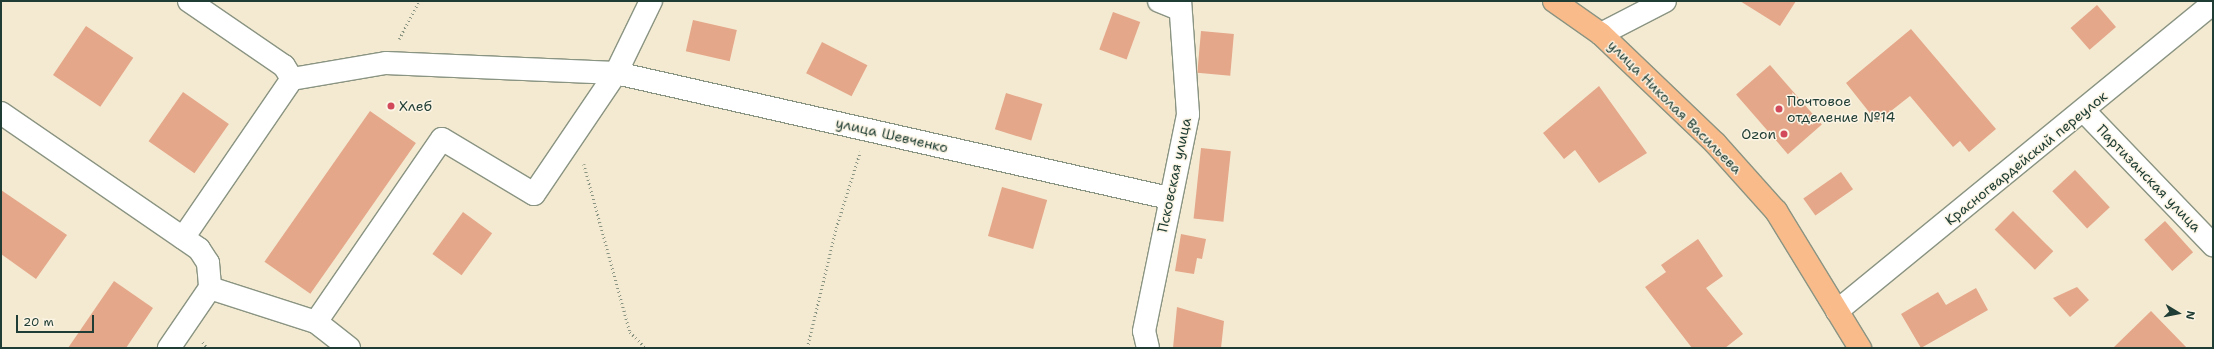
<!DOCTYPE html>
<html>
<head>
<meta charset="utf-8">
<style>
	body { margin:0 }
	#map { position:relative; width:2214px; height:349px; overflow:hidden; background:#f4ead1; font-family:"Shantell Sans",sans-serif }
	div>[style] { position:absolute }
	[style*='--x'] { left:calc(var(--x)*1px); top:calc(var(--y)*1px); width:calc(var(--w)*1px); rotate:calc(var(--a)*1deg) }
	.building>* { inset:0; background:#e4a78a; transform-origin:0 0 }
	.path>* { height:2.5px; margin-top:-1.25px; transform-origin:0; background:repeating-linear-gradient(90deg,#8a9482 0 1px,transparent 0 4px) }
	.roads { filter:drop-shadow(1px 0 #8a9482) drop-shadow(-1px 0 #8a9482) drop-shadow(0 1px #8a9482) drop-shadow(0 -1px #8a9482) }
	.minor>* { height:22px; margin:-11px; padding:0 11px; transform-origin:11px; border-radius:11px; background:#fff }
	.major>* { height:22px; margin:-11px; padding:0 11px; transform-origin:11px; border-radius:11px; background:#fabb8b }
	.dots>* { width:11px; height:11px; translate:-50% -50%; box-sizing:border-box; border:2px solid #fcf5e5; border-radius:50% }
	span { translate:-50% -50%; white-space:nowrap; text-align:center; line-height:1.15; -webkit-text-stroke:3px #fcf5e5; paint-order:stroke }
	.poi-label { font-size:14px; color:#1f3d34 }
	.left { translate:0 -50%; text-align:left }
	.right { translate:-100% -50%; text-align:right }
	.street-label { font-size:14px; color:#1f3d34 }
	.frame { position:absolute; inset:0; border:2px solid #1f3d34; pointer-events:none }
	.north { position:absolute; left:2158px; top:293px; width:40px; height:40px; -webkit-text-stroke:3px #fcf5e5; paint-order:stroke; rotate:100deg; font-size:11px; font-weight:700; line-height:16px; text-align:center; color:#1f3d34 }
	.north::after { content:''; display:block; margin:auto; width:14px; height:18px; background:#1f3d34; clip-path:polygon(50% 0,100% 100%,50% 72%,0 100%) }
	.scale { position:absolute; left:16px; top:315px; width:78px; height:18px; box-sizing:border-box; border:2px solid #1f3d34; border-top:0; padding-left:5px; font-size:12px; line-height:14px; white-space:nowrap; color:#1f3d34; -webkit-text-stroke:3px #fcf5e5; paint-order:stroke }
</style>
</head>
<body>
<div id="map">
	<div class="building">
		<div style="clip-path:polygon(1740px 1px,1796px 1px,1780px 26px)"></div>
		<div style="left:2097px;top:5px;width:29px;height:35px;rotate:49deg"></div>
		<div style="left:1113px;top:12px;width:29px;height:40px;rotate:20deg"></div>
		<div style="left:693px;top:20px;width:45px;height:32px;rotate:13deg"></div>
		<div style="left:86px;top:26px;width:57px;height:59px;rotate:34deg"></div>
		<div style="clip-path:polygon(1911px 29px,1996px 129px,1969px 152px,1960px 141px,1953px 147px,1910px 96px,1877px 122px,1846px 83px)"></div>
		<div style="left:1201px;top:31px;width:33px;height:42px;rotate:5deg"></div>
		<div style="left:822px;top:42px;width:51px;height:35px;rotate:27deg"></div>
		<div style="left:1770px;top:65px;width:79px;height:45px;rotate:49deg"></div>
		<div style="clip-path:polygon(1599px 86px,1647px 153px,1599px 183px,1575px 150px,1564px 159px,1543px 133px)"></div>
		<div style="left:183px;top:92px;width:56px;height:60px;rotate:35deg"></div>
		<div style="left:1006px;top:93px;width:38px;height:38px;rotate:17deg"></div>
		<div style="left:370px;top:111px;width:56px;height:184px;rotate:35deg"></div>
		<div style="left:1201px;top:148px;width:30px;height:71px;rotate:6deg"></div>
		<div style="left:2075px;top:170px;width:51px;height:31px;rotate:47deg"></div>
		<div style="left:1841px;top:172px;width:21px;height:46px;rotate:55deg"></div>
		<div style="left:1002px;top:187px;width:47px;height:51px;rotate:16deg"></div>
		<div style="clip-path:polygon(1px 190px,67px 235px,36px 279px,1px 254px)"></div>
		<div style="left:2013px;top:211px;width:57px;height:26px;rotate:45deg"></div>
		<div style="left:463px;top:212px;width:36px;height:52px;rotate:36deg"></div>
		<div style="left:2165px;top:221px;width:42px;height:28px;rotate:48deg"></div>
		<div style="clip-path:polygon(1181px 234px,1206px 239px,1202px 259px,1197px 258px,1194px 274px,1175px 271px)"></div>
		<div style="clip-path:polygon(1698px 239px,1723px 276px,1706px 288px,1743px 334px,1725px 348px,1692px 348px,1645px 287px,1666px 272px,1661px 265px)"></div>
		<div style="clip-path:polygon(114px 281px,153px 308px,126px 348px,68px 348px)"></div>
		<div style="clip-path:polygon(2077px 287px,2089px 300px,2070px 317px,2053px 298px)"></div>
		<div style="clip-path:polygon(1976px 288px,1988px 310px,1921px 348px,1901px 314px,1938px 292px,1946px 305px)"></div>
		<div style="clip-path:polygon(1177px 307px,1224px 321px,1221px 348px,1173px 348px)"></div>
		<div style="clip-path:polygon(2151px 311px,2187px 348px,2113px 348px)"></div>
	</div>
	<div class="path">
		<div style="--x:399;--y:39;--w:43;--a:-62.2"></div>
		<div style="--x:584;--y:164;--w:174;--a:74.7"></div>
		<div style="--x:630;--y:332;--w:23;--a:45"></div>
		<div style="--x:203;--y:342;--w:7;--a:56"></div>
		<div style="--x:807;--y:348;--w:123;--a:-76.4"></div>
		<div style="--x:836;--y:228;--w:80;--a:-72.5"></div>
	</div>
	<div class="roads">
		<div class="minor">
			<div style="--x:189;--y:1;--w:115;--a:34.4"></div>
			<div style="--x:284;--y:66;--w:15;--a:58"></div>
			<div style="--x:1159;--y:1;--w:22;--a:22"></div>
			<div style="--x:1601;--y:34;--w:72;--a:-27.3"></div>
			<div style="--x:2085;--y:112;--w:185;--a:46.1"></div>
			<div style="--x:1;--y:113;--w:240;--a:34.5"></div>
			<div style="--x:199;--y:249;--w:17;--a:57"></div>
			<div style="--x:208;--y:263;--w:25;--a:85"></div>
			<div style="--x:210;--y:288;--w:73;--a:124.3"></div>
			<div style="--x:183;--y:238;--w:193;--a:-55.6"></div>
			<div style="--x:292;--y:79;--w:95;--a:-9.7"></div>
			<div style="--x:386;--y:63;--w:230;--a:2.5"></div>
			<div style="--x:616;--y:73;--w:567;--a:12.74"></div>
			<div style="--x:210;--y:288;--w:111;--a:17.8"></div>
			<div style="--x:316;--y:322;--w:222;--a:-55.5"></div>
			<div style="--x:442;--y:139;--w:107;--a:30.9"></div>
			<div style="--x:534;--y:194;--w:146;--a:-55.9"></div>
			<div style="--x:616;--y:73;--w:80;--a:-64.1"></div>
			<div style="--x:1837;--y:311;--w:486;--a:-39.3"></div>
			<div style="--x:316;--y:322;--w:42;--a:38.2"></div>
			<div style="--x:1148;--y:348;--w:17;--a:-103"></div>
			<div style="--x:1144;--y:331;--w:221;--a:-78.5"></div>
			<div style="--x:1188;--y:114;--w:113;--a:-94"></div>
		</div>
		<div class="major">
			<div style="--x:1554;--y:1;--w:57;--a:35.1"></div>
			<div style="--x:1601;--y:34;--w:159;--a:43.7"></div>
			<div style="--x:1716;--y:144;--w:90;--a:48.2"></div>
			<div style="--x:1776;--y:211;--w:161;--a:58.5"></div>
		</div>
	</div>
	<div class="dots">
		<div style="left:391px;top:106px;background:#d1495b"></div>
		<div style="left:1779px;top:109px;background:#d1495b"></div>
		<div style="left:1784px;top:134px;background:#d1495b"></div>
	</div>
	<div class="poi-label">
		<span class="left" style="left:1787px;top:109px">Почтовое<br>отделение №14</span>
		<span class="left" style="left:399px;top:106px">Хлеб</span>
		<span class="right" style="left:1776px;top:134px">Ozon</span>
	</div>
	<div class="street-label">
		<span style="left:1675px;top:107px;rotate:45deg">улица Николая Васильева</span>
		<span style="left:892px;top:135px;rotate:13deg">улица Шевченко</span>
		<span style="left:2026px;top:158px;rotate:-39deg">Красногвардейский переулок</span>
		<span style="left:1174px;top:175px;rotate:-78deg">Псковская улица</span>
		<span style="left:2149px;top:178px;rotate:46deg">Партизанская улица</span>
	</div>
	<div class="frame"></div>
	<div class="north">N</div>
	<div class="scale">20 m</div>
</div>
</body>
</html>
